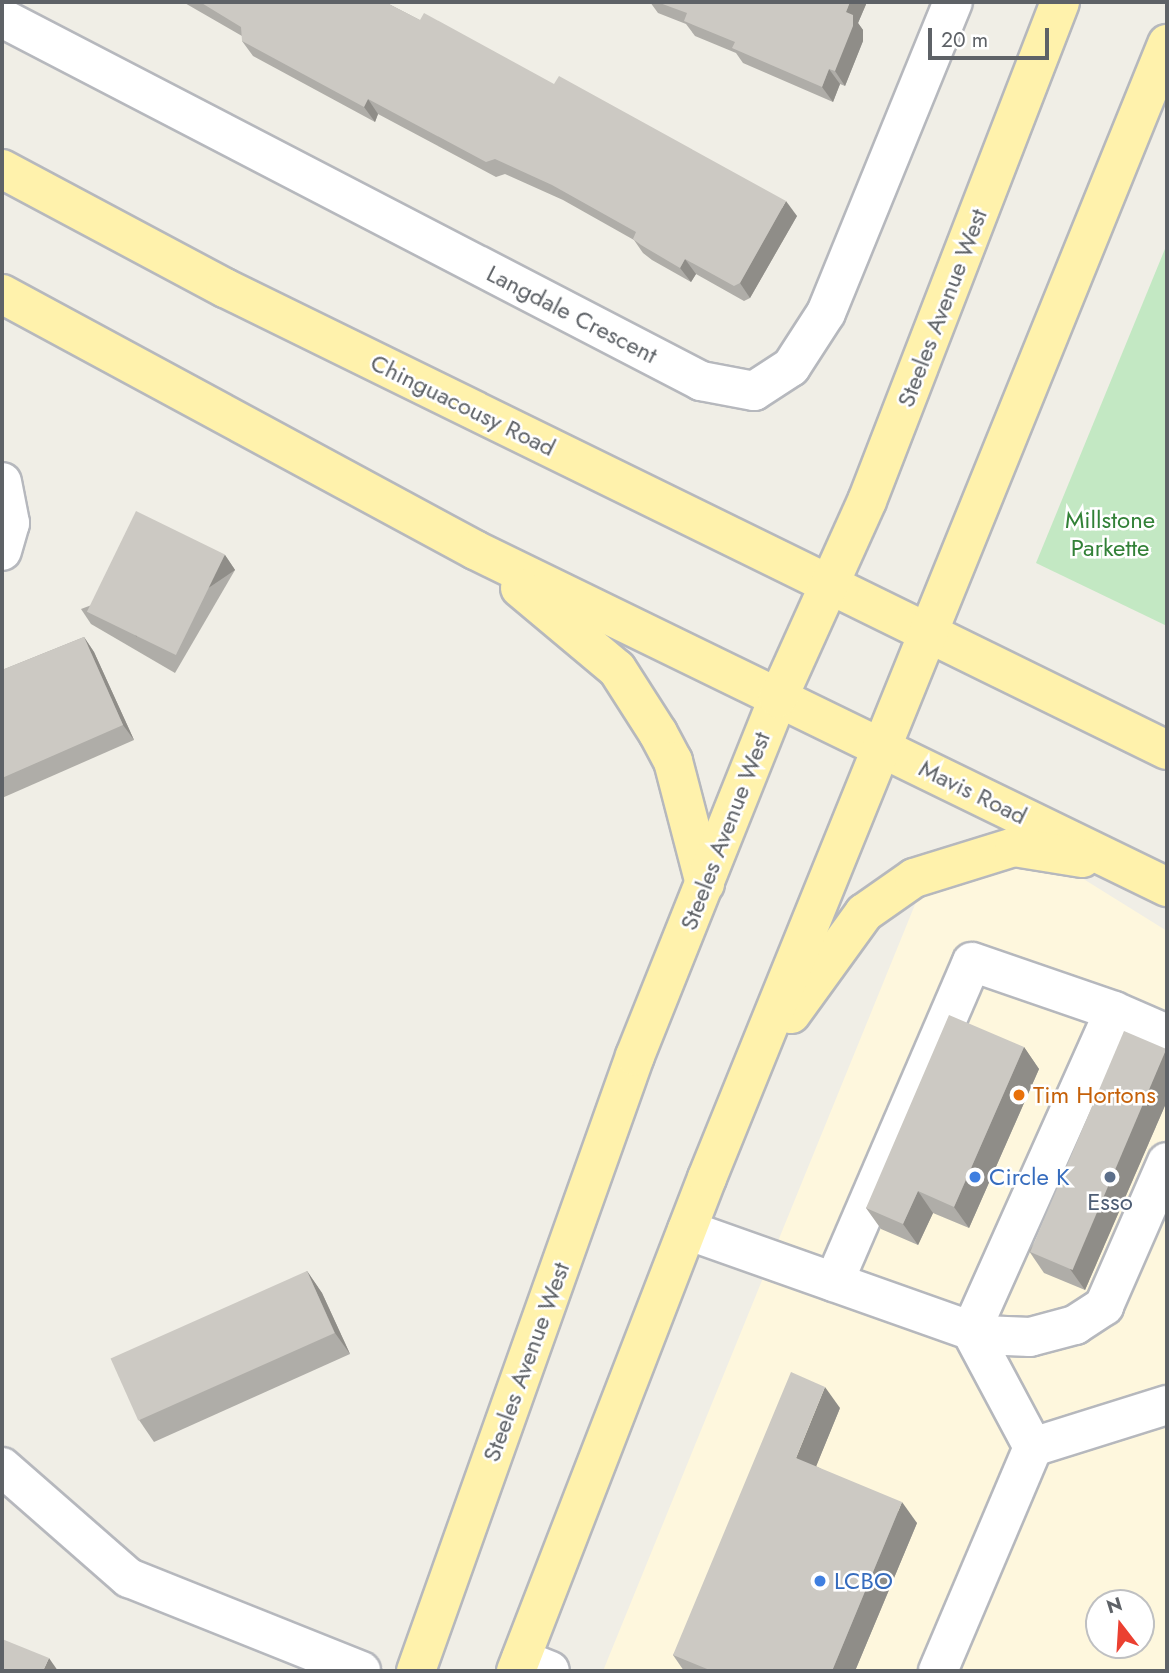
<!DOCTYPE html>
<html>
<head>
<meta charset="utf-8">
<style>
	body { margin:0 }
	#map { position:relative; width:1169px; height:1673px; overflow:hidden; background:#f0eee6; font-family:Jost,sans-serif }
	div>[style] { position:absolute }
	[style*='--x'] { left:calc(var(--x)*1px); top:calc(var(--y)*1px); width:calc(var(--w)*1px); rotate:calc(var(--a)*1deg) }
	.commercial>* { inset:0; background:#fef7dd }
	.green>* { inset:0; background:#c3e8c3 }
	.roads { filter:drop-shadow(2px 0 #b6b8bd) drop-shadow(-2px 0 #b6b8bd) drop-shadow(0 2px #b6b8bd) drop-shadow(0 -2px #b6b8bd) }
	.minor>* { height:38px; margin:-19px; padding:0 19px; transform-origin:19px; border-radius:19px; background:#fff }
	.major>* { height:38px; margin:-19px; padding:0 19px; transform-origin:19px; border-radius:19px; background:#fff2ac }
	.wall>* { inset:0; background:#afada8 }
	.shaded-wall>* { inset:0; background:#8f8d88; transform-origin:0 0 }
	.building>* { inset:0; background:#ccc9c3; transform-origin:0 0 }
	.dots>* { width:19px; height:19px; translate:-50% -50%; box-sizing:border-box; border:4px solid #fff; border-radius:50% }
	span { translate:-50% -50%; white-space:nowrap; text-align:center; line-height:1.15; -webkit-text-stroke:5px #fff; paint-order:stroke }
	.street-label { font-size:24px; color:#5e6267 }
	.park-label { font-size:24px; color:#328137 }
	.food-label { font-size:24px; color:#c56008 }
	.left { translate:0 -50%; text-align:left }
	.shop-label { font-size:24px; color:#366cbe }
	.service-label { font-size:24px; color:#4e5e75 }
	.frame { position:absolute; inset:0; border:4px solid #5e6267; pointer-events:none }
	.north { position:absolute; left:1085px; top:1589px; width:70px; height:70px; box-sizing:border-box; background:#fff; border:2px solid #bfc0c2; border-radius:50%; rotate:343deg; font-size:19px; font-weight:700; line-height:28px; text-align:center; color:#5e6267 }
	.north::after { content:''; display:block; margin:auto; width:24px; height:32px; background:#eb4031; clip-path:polygon(50% 0,100% 100%,50% 72%,0 100%) }
	.scale { position:absolute; left:928px; top:28px; width:121px; height:32px; box-sizing:border-box; border:4px solid #5e6267; border-top:0; padding-left:9px; font-size:21px; line-height:24px; white-space:nowrap; color:#5e6267; -webkit-text-stroke:5px #fff; paint-order:stroke }
</style>
</head>
<body>
<div id="map">
	<div class="commercial">
		<div style="clip-path:polygon(evenodd,1016px 837px,1167px 931px,1167px 1671px,603px 1671px,936px 853px,1016px 837px,1099px 1603px,1141px 1603px,1141px 1645px,1099px 1645px,1099px 1603px)"></div>
	</div>
	<div class="green">
		<div style="clip-path:polygon(1167px 244px,1167px 626px,1036px 563px)"></div>
	</div>
	<div class="roads">
		<div class="minor">
			<div style="--x:2;--y:18;--w:788;--a:27.44"></div>
			<div style="--x:701;--y:381;--w:54;--a:10.7"></div>
			<div style="--x:754;--y:391;--w:44;--a:-33"></div>
			<div style="--x:791;--y:367;--w:64;--a:-57.1"></div>
			<div style="--x:826;--y:313;--w:336;--a:-67.8"></div>
			<div style="--x:2;--y:482;--w:42;--a:79"></div>
			<div style="--x:10;--y:523;--w:29;--a:106"></div>
			<div style="--x:687;--y:1230;--w:314;--a:19.5"></div>
			<div style="--x:983;--y:1335;--w:47;--a:2.4"></div>
			<div style="--x:1030;--y:1337;--w:47;--a:-14.9"></div>
			<div style="--x:1075;--y:1325;--w:35;--a:-33"></div>
			<div style="--x:1104;--y:1306;--w:157;--a:-66.4"></div>
			<div style="--x:834;--y:1282;--w:348;--a:-66.7"></div>
			<div style="--x:972;--y:962;--w:150;--a:19"></div>
			<div style="--x:1033;--y:1447;--w:132;--a:-118.1"></div>
			<div style="--x:971;--y:1331;--w:350;--a:-65.9"></div>
			<div style="--x:1114;--y:1011;--w:58;--a:23.5"></div>
			<div style="--x:2;--y:1467;--w:169;--a:41.2"></div>
			<div style="--x:129;--y:1578;--w:250;--a:21.8"></div>
			<div style="--x:521;--y:1659;--w:31;--a:22"></div>
			<div style="--x:938;--y:1671;--w:243;--a:-67"></div>
			<div style="--x:1033;--y:1447;--w:140;--a:-17.4"></div>
		</div>
		<div class="major">
			<div style="--x:2;--y:169;--w:253;--a:28.1"></div>
			<div style="--x:225;--y:288;--w:1049;--a:26.13"></div>
			<div style="--x:2;--y:294;--w:538;--a:28.42"></div>
			<div style="--x:475;--y:550;--w:770;--a:25.97"></div>
			<div style="--x:520;--y:588;--w:126;--a:39.9"></div>
			<div style="--x:617;--y:669;--w:76;--a:57.4"></div>
			<div style="--x:658;--y:733;--w:32;--a:62"></div>
			<div style="--x:673;--y:761;--w:127;--a:75.4"></div>
			<div style="--x:791;--y:1014;--w:125;--a:-54.1"></div>
			<div style="--x:864;--y:913;--w:61;--a:-35"></div>
			<div style="--x:914;--y:878;--w:105;--a:-17.2"></div>
			<div style="--x:1014;--y:847;--w:69;--a:9.2"></div>
			<div style="--x:416;--y:1671;--w:653;--a:-70.4"></div>
			<div style="--x:635;--y:1056;--w:386;--a:-68.2"></div>
			<div style="--x:778;--y:698;--w:216;--a:-65.7"></div>
			<div style="--x:867;--y:501;--w:535;--a:-68.85"></div>
			<div style="--x:516;--y:1671;--w:529;--a:-68.82"></div>
			<div style="--x:707;--y:1178;--w:1224;--a:-67.92"></div>
		</div>
	</div>
	<div class="wall">
		<div style="clip-path:polygon(183px 2px,385px 2px,797px 216px,750px 298px,744px 301px,696px 274px,691px 282px,652px 260px,643px 253px,634px 240px,563px 200px,505px 174px,496px 177px,378px 114px,375px 122px,253px 56px,242px 41px,242px 36px)"></div>
		<div style="clip-path:polygon(650px 2px,867px 2px,858px 23px,863px 30px,863px 41px,845px 86px,840px 84px,833px 102px,743px 63px,736px 53px,695px 36px,686px 24px,658px 13px)"></div>
		<div style="clip-path:polygon(225px 555px,235px 570px,175px 673px,91px 624px,81px 609px)"></div>
		<div style="clip-path:polygon(84px 637px,94px 652px,134px 740px,2px 798px,2px 670px)"></div>
		<div style="clip-path:polygon(1024px 1047px,1039px 1069px,969px 1228px,933px 1213px,918px 1245px,881px 1229px,866px 1208px)"></div>
		<div style="clip-path:polygon(1166px 1049px,1167px 1051px,1167px 1101px,1085px 1290px,1044px 1273px,1029px 1251px)"></div>
		<div style="clip-path:polygon(307px 1271px,322px 1293px,350px 1354px,154px 1442px,139px 1420px)"></div>
		<div style="clip-path:polygon(840px 1408px,816px 1466px,917px 1523px,855px 1671px,684px 1671px,673px 1655px)"></div>
	</div>
	<div class="shaded-wall">
		<div style="clip-path:polygon(850px 2px,867px 2px,858px 23px,863px 30px,863px 41px,845px 86px,835px 71px,846px 12px)"></div>
		<div style="clip-path:polygon(829px 69px,840px 84px,833px 102px,822px 87px)"></div>
		<div style="clip-path:polygon(368px 99px,378px 114px,375px 122px,364px 107px)"></div>
		<div style="clip-path:polygon(786px 201px,797px 216px,750px 298px,740px 283px)"></div>
		<div style="clip-path:polygon(685px 259px,696px 274px,691px 282px,680px 268px)"></div>
		<div style="left:225px;top:555px;width:18px;height:119px;rotate:56deg"></div>
		<div style="clip-path:polygon(84px 637px,94px 652px,134px 740px,123px 725px)"></div>
		<div style="clip-path:polygon(1024px 1047px,1039px 1069px,969px 1228px,954px 1207px)"></div>
		<div style="clip-path:polygon(1166px 1049px,1167px 1051px,1167px 1101px,1085px 1290px,1070px 1269px)"></div>
		<div style="clip-path:polygon(918px 1191px,933px 1213px,918px 1245px,903px 1224px)"></div>
		<div style="clip-path:polygon(307px 1271px,322px 1293px,350px 1354px,335px 1333px)"></div>
		<div style="clip-path:polygon(825px 1387px,840px 1408px,811px 1479px,796px 1458px)"></div>
		<div style="clip-path:polygon(902px 1502px,917px 1523px,855px 1671px,832px 1671px)"></div>
		<div style="clip-path:polygon(49px 1658px,58px 1671px,43px 1671px)"></div>
	</div>
	<div class="building">
		<div style="clip-path:polygon(200px 2px,385px 2px,420px 20px,424px 13px,554px 84px,559px 76px,786px 201px,740px 283px,734px 286px,685px 259px,680px 268px,641px 245px,633px 239px,636px 232px,552px 185px,495px 159px,486px 162px,368px 99px,364px 107px,242px 41px,241px 27px)"></div>
		<div style="clip-path:polygon(657px 2px,850px 2px,846px 12px,853px 15px,853px 26px,835px 71px,829px 69px,822px 87px,732px 48px,735px 42px,684px 21px,687px 13px)"></div>
		<div style="left:136px;top:511px;width:99px;height:112px;rotate:26deg"></div>
		<div style="clip-path:polygon(84px 637px,123px 725px,2px 778px,2px 670px)"></div>
		<div style="clip-path:polygon(949px 1015px,1024px 1047px,954px 1207px,918px 1191px,903px 1224px,866px 1208px)"></div>
		<div style="left:1124px;top:1031px;width:46px;height:240px;rotate:23deg"></div>
		<div style="left:307px;top:1271px;width:68px;height:215px;rotate:66deg"></div>
		<div style="clip-path:polygon(791px 1372px,825px 1387px,796px 1458px,902px 1502px,832px 1671px,712px 1671px,673px 1655px)"></div>
		<div style="clip-path:polygon(2px 1639px,49px 1658px,43px 1671px,2px 1671px)"></div>
	</div>
	<div class="dots">
		<div style="left:1019px;top:1095px;background:#e8710a"></div>
		<div style="left:975px;top:1177px;background:#3f7fe0"></div>
		<div style="left:1110px;top:1177px;background:#5c6f8a"></div>
		<div style="left:820px;top:1581px;background:#3f7fe0"></div>
	</div>
	<div class="street-label">
		<span style="left:942px;top:308px;rotate:-69deg">Steeles Avenue West</span>
		<span style="left:572px;top:314px;rotate:27deg">Langdale Crescent</span>
		<span style="left:463px;top:405px;rotate:26deg">Chinguacousy Road</span>
		<span style="left:973px;top:792px;rotate:26deg">Mavis Road</span>
		<span style="left:725px;top:831px;rotate:-69deg">Steeles Avenue West</span>
		<span style="left:526px;top:1362px;rotate:-70deg">Steeles Avenue West</span>
	</div>
	<div class="park-label">
		<span style="left:1110px;top:534px">Millstone<br>Parkette</span>
	</div>
	<div class="food-label">
		<span class="left" style="left:1033px;top:1095px">Tim Hortons</span>
	</div>
	<div class="shop-label">
		<span class="left" style="left:989px;top:1177px">Circle K</span>
		<span class="left" style="left:834px;top:1581px">LCBO</span>
	</div>
	<div class="service-label">
		<span style="left:1110px;top:1202px">Esso</span>
	</div>
	<div class="frame"></div>
	<div class="north">N</div>
	<div class="scale">20 m</div>
</div>
</body>
</html>
